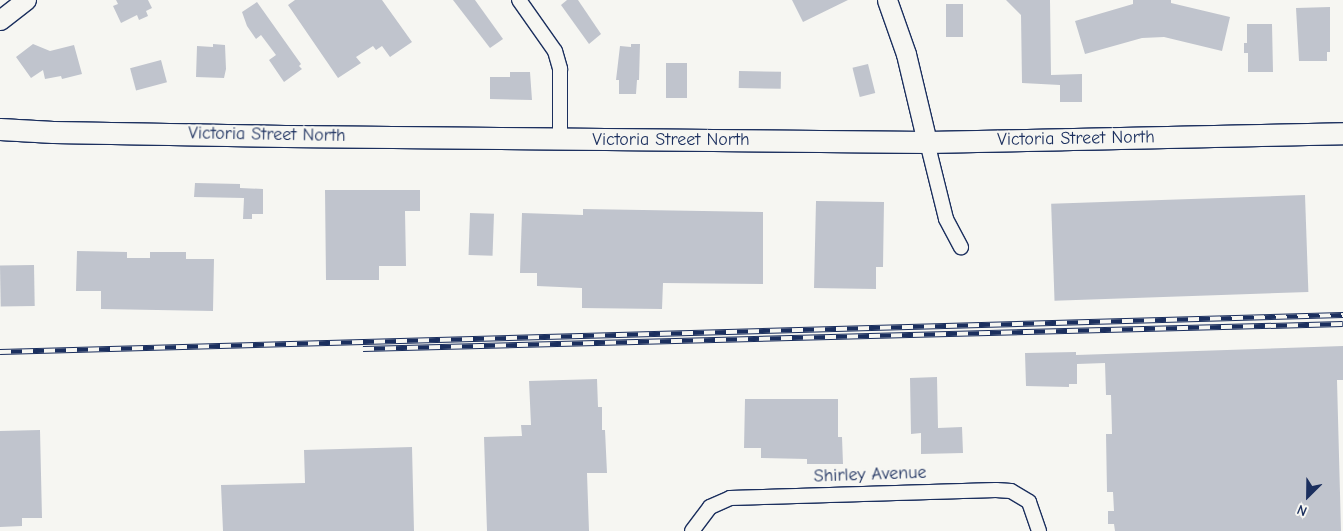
<!DOCTYPE html>
<html>
<head>
<meta charset="utf-8">
<style>
	body { margin:0 }
	#map { position:relative; width:1343px; height:531px; overflow:hidden; background:#f6f6f2; font-family:"Comic Neue",sans-serif }
	div>[style] { position:absolute }
	[style*='--x'] { left:calc(var(--x)*1px); top:calc(var(--y)*1px); width:calc(var(--w)*1px); rotate:calc(var(--a)*1deg) }
	.building>* { inset:0; background:#c0c4cd; transform-origin:0 0 }
	.roads { filter:drop-shadow(1px 0 #1b2f5e) drop-shadow(-1px 0 #1b2f5e) drop-shadow(0 1px #1b2f5e) drop-shadow(0 -1px #1b2f5e) }
	.street>* { height:14px; margin:-7px; padding:0 7px; transform-origin:7px; border-radius:7px; background:#f6f6f2 }
	.secondary>* { height:19px; margin:-9.5px; padding:0 9.5px; transform-origin:9.5px; border-radius:9.5px; background:#f6f6f2 }
	.primary>* { height:21px; margin:-10.5px; padding:0 10.5px; transform-origin:10.5px; border-radius:10.5px; background:#f6f6f2 }
	.rail>* { height:5.5px; margin-top:-2.75px; transform-origin:0; background:repeating-linear-gradient(90deg,#f6f6f2 0 11px,#1b2f5e 0 22px); box-sizing:border-box; border-block:1px solid #1b2f5e }
	span { translate:-50% -50%; white-space:nowrap; text-align:center; line-height:1.15; -webkit-text-stroke:4px #f6f6f2; paint-order:stroke }
	.street-label { font-size:18px; color:#1b2f5e }
	.north { position:absolute; left:1283px; top:471px; width:50px; height:50px; -webkit-text-stroke:4px #f6f6f2; paint-order:stroke; rotate:203deg; font-size:14px; font-weight:700; line-height:20px; text-align:center; color:#1b2f5e }
	.north::after { content:''; display:block; margin:auto; width:18px; height:22px; background:#1b2f5e; clip-path:polygon(50% 0,100% 100%,50% 72%,0 100%) }
</style>
</head>
<body>
<div id="map">
	<div class="building">
		<div style="clip-path:polygon(116px 0,148px 0,152px 8px,146px 11px,148px 16px,139px 20px,137px 15px,121px 23px,113px 6px,118px 4px)"></div>
		<div style="clip-path:polygon(295px 0,382px 0,412px 42px,390px 57px,382px 46px,376px 50px,373px 46px,356px 57px,361px 63px,338px 78px,288px 5px)"></div>
		<div style="clip-path:polygon(453px 0,475px 0,503px 39px,490px 48px)"></div>
		<div style="clip-path:polygon(567px 0,578px 0,601px 34px,589px 44px,561px 5px)"></div>
		<div style="clip-path:polygon(792px 0,848px 0,803px 22px)"></div>
		<div style="clip-path:polygon(1006px 0,1050px 0,1051px 75px,1082px 74px,1082px 102px,1060px 102px,1060px 85px,1022px 83px,1021px 15px)"></div>
		<div style="clip-path:polygon(1133px 0,1171px 0,1171px 3px,1230px 17px,1222px 51px,1164px 37px,1142px 38px,1085px 54px,1075px 21px,1133px 4px)"></div>
		<div style="clip-path:polygon(257px 2px,301px 64px,299px 66px,302px 69px,284px 82px,269px 60px,276px 55px,261px 35px,256px 39px,247px 26px,242px 12px)"></div>
		<div style="left:963px;top:4px;width:33px;height:17px;rotate:90deg"></div>
		<div style="clip-path:polygon(1330px 7px,1330px 52px,1327px 52px,1327px 61px,1299px 61px,1296px 8px)"></div>
		<div style="clip-path:polygon(1247px 24px,1272px 24px,1273px 72px,1248px 72px,1248px 53px,1244px 53px,1244px 43px,1247px 43px)"></div>
		<div style="clip-path:polygon(33px 44px,50px 51px,74px 45px,82px 74px,62px 79px,61px 76px,45px 79px,43px 70px,31px 78px,16px 57px)"></div>
		<div style="clip-path:polygon(213px 44px,225px 45px,226px 69px,224px 78px,196px 77px,197px 46px,213px 47px)"></div>
		<div style="clip-path:polygon(631px 44px,640px 44px,639px 80px,637px 80px,636px 94px,619px 94px,619px 80px,616px 80px,620px 46px,631px 47px)"></div>
		<div style="left:161px;top:60px;width:23px;height:32px;rotate:75deg"></div>
		<div style="left:666px;top:63px;width:21px;height:35px"></div>
		<div style="left:868px;top:64px;width:30px;height:16px;rotate:76deg"></div>
		<div style="left:739px;top:71px;width:42px;height:17px;rotate:1deg"></div>
		<div style="clip-path:polygon(510px 72px,530px 72px,532px 100px,490px 99px,490px 77px,510px 77px)"></div>
		<div style="clip-path:polygon(195px 183px,240px 184px,240px 188px,263px 189px,263px 214px,252px 214px,252px 219px,243px 219px,244px 198px,194px 197px)"></div>
		<div style="clip-path:polygon(325px 190px,420px 190px,420px 211px,405px 211px,406px 266px,379px 266px,379px 280px,326px 280px)"></div>
		<div style="left:1305px;top:195px;width:97px;height:254px;rotate:88deg"></div>
		<div style="clip-path:polygon(816px 201px,884px 202px,883px 267px,876px 267px,876px 289px,814px 288px)"></div>
		<div style="clip-path:polygon(583px 209px,763px 212px,763px 284px,663px 283px,662px 309px,582px 308px,582px 288px,537px 286px,537px 273px,520px 273px,522px 213px,583px 215px)"></div>
		<div style="left:470px;top:213px;width:24px;height:42px;rotate:2deg"></div>
		<div style="clip-path:polygon(77px 251px,127px 252px,127px 258px,150px 258px,150px 252px,186px 252px,186px 259px,214px 259px,213px 311px,101px 309px,101px 291px,76px 291px)"></div>
		<div style="left:34px;top:265px;width:41px;height:34px;rotate:89deg"></div>
		<div style="clip-path:polygon(1343px 346px,1343px 380px,1337px 380px,1341px 531px,1115px 531px,1114px 524px,1108px 524px,1108px 511px,1114px 511px,1113px 492px,1107px 492px,1106px 434px,1112px 434px,1111px 395px,1106px 395px,1105px 363px,1077px 364px,1077px 384px,1069px 384px,1069px 387px,1026px 386px,1025px 353px,1076px 352px,1076px 355px)"></div>
		<div style="clip-path:polygon(937px 377px,938px 428px,962px 427px,963px 453px,921px 454px,921px 433px,911px 434px,910px 378px)"></div>
		<div style="clip-path:polygon(597px 379px,598px 407px,602px 407px,602px 430px,605px 430px,607px 473px,587px 473px,589px 531px,487px 531px,484px 437px,522px 436px,521px 425px,531px 425px,529px 381px)"></div>
		<div style="clip-path:polygon(745px 399px,838px 399px,838px 437px,842px 437px,843px 464px,807px 464px,807px 459px,761px 458px,761px 448px,744px 448px)"></div>
		<div style="clip-path:polygon(40px 430px,42px 518px,22px 518px,22px 526px,0 527px,0 431px)"></div>
		<div style="clip-path:polygon(412px 447px,414px 531px,223px 531px,221px 485px,305px 483px,304px 450px)"></div>
	</div>
	<div class="roads">
		<div class="street">
			<div style="--x:519;--y:0;--w:62;--a:54.8"></div>
			<div style="--x:555;--y:51;--w:19;--a:74"></div>
			<div style="--x:560;--y:69;--w:70;--a:90"></div>
			<div style="--x:927;--y:142;--w:79;--a:76.1"></div>
			<div style="--x:946;--y:219;--w:32;--a:62"></div>
			<div style="--x:692;--y:531;--w:30;--a:-53"></div>
			<div style="--x:710;--y:507;--w:22;--a:-24"></div>
			<div style="--x:730;--y:498;--w:266;--a:-1.7"></div>
			<div style="--x:996;--y:490;--w:15;--a:4"></div>
			<div style="--x:1011;--y:491;--w:21;--a:31"></div>
			<div style="--x:1029;--y:502;--w:31;--a:71"></div>
		</div>
		<div class="secondary">
			<div style="--x:887;--y:0;--w:57;--a:70.6"></div>
			<div style="--x:906;--y:54;--w:90;--a:76.6"></div>
			<div style="--x:0;--y:20;--w:33;--a:-38"></div>
		</div>
		<div class="primary">
			<div style="--x:0;--y:129;--w:53;--a:3.2"></div>
			<div style="--x:53;--y:132;--w:232;--a:1"></div>
			<div style="--x:285;--y:136;--w:642;--a:0.54"></div>
			<div style="--x:927;--y:142;--w:416;--a:-1.2"></div>
		</div>
	</div>
	<div class="rail">
		<div style="--x:363;--y:349;--w:980;--a:-1.46"></div>
		<div style="--x:0;--y:352;--w:1344;--a:-1.58"></div>
	</div>
	<div class="street-label">
		<span style="left:267px;top:135px;rotate:1deg">Victoria Street North</span>
		<span style="left:1076px;top:139px;rotate:-1deg">Victoria Street North</span>
		<span style="left:671px;top:140px">Victoria Street North</span>
		<span style="left:870px;top:475px;rotate:-2deg">Shirley Avenue</span>
	</div>
	<div class="north">N</div>
</div>
</body>
</html>
